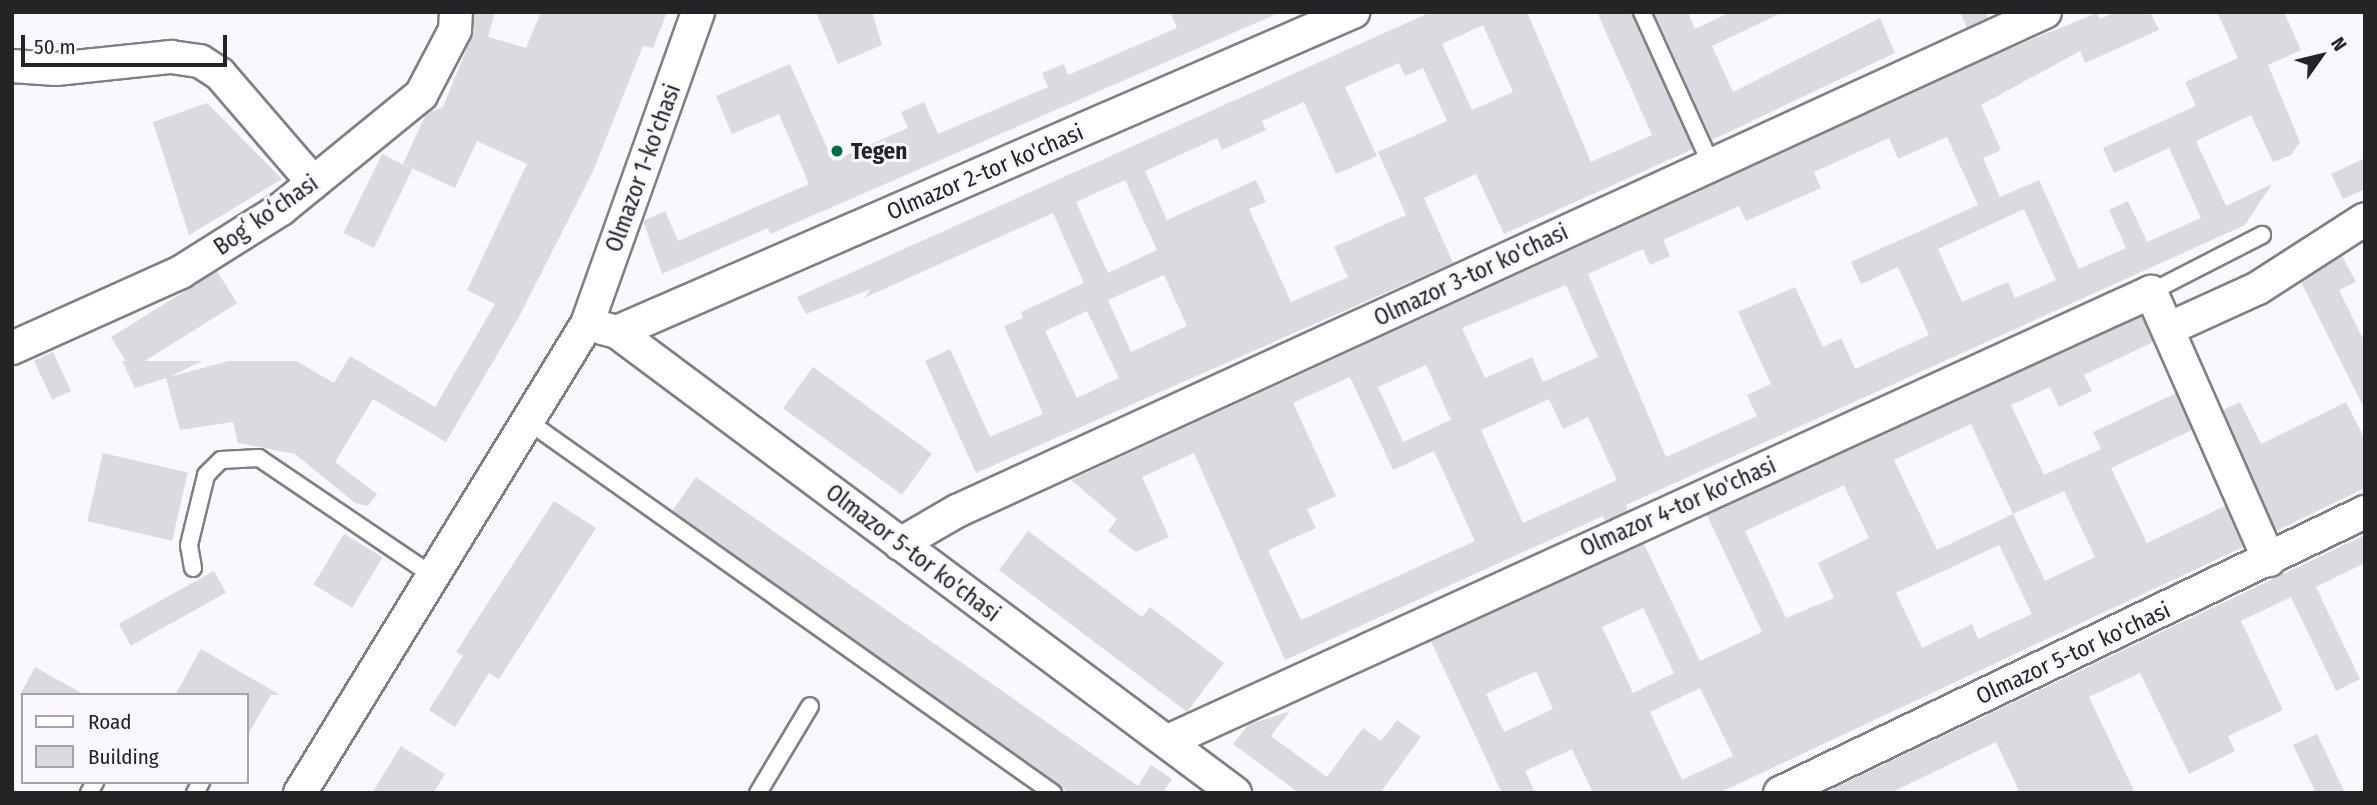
<!DOCTYPE html>
<html>
<head>
<meta charset="utf-8">
<style>
	body { margin:0 }
	#map { position:relative; width:2377px; height:805px; overflow:hidden; background:#fbf7ff; font-family:"Fira Sans Condensed",sans-serif }
	div>[style] { position:absolute }
	[style*='--x'] { left:calc(var(--x)*1px); top:calc(var(--y)*1px); width:calc(var(--w)*1px); rotate:calc(var(--a)*1deg) }
	.building>* { inset:0; background:#ddd9e1; transform-origin:0 0 }
	.roads { filter:drop-shadow(2px 0 #827e85) drop-shadow(-2px 0 #827e85) drop-shadow(0 2px #827e85) drop-shadow(0 -2px #827e85) }
	.service>* { height:16px; margin:-8px; padding:0 8px; transform-origin:8px; border-radius:8px; background:#fff }
	.minor>* { height:32px; margin:-16px; padding:0 16px; transform-origin:16px; border-radius:16px; background:#fff }
	.dots>* { width:19px; height:19px; translate:-50% -50%; box-sizing:border-box; border:4px solid #fbf7ff; border-radius:50% }
	span { translate:-50% -50%; white-space:nowrap; text-align:center; line-height:1.15; -webkit-text-stroke:6px #fbf7ff; paint-order:stroke }
	.poi-label { font-size:23px; color:#242325; font-weight:700 }
	.left { translate:0 -50%; text-align:left }
	.street-label { font-size:23px; color:#242325 }
	.frame { position:absolute; inset:0; border:14px solid #242325; pointer-events:none }
	.legend { position:absolute; left:21px; top:693px; width:228px; height:91px; box-sizing:border-box; background:#fbf7ff; border:2px solid #a5a2a8; margin:0; padding:9px 12px; list-style:none; font-size:21px; color:#242325 }
	.legend li { display:flex; align-items:center; gap:14px; height:35px }
	.legend b { width:35px; border:2px solid #a5a2a8 }
	.north { position:absolute; left:2286px; top:21px; width:70px; height:70px; -webkit-text-stroke:5px #fbf7ff; paint-order:stroke; rotate:56deg; font-size:19px; font-weight:700; line-height:28px; text-align:center; color:#242325 }
	.north::after { content:''; display:block; margin:auto; width:24px; height:32px; background:#242325; clip-path:polygon(50% 0,100% 100%,50% 72%,0 100%) }
	.scale { position:absolute; left:21px; top:35px; width:206px; height:32px; box-sizing:border-box; border:4px solid #242325; border-top:0; padding-left:9px; font-size:21px; line-height:24px; white-space:nowrap; color:#242325; -webkit-text-stroke:5px #fbf7ff; paint-order:stroke }
</style>
</head>
<body>
<div id="map">
	<div class="building">
		<div style="clip-path:polygon(474px 12px,495px 12px,488px 37px,526px 48px,541px 12px,667px 12px,653px 48px,643px 46px,593px 171px,519px 317px,446px 442px,373px 399px,335px 462px,377px 494px,368px 506px,355px 503px,295px 454px,238px 443px,233px 422px,180px 430px,166px 378px,135px 388px,122px 361px,202px 361px,169px 377px,229px 361px,296px 361px,334px 383px,350px 356px,435px 407px,495px 304px,467px 290px,527px 164px,477px 141px,455px 188px,403px 164px,426px 114px,443px 107px,471px 38px)"></div>
		<div style="clip-path:polygon(816px 12px,872px 12px,882px 45px,838px 64px)"></div>
		<div style="clip-path:polygon(1170px 12px,1281px 12px,770px 234px,768px 228px,662px 274px,643px 221px,665px 211px,678px 241px,809px 184px,779px 114px,732px 134px,716px 96px,790px 64px,833px 161px,908px 128px,901px 112px,924px 102px,938px 134px,1048px 87px,1042px 73px,1064px 64px,1068px 75px,1177px 28px)"></div>
		<div style="clip-path:polygon(evenodd,1431px 12px,1527px 12px,1591px 162px,1652px 135px,1597px 12px,1632px 12px,1693px 149px,1504px 234px,1476px 174px,1424px 198px,1453px 263px,976px 473px,925px 361px,950px 349px,990px 437px,1043px 414px,1004px 326px,1023px 318px,1021px 312px,1084px 283px,1053px 213px,864px 298px,871px 289px,806px 314px,797px 297px,1431px 12px,1483px 25px,1513px 92px,1472px 110px,1442px 44px,1483px 25px,1431px 12px,1399px 63px,1405px 76px,1423px 68px,1447px 121px,1378px 152px,1406px 215px,1334px 247px,1348px 277px,1291px 302px,1249px 209px,1266px 202px,1256px 180px,1167px 220px,1145px 171px,1217px 138px,1222px 150px,1266px 130px,1262px 121px,1304px 102px,1336px 174px,1377px 156px,1345px 87px,1399px 63px,1431px 12px,1125px 180px,1157px 250px,1108px 273px,1076px 202px,1125px 180px,1431px 12px,1164px 275px,1187px 326px,1131px 352px,1108px 300px,1164px 275px,1431px 12px,1087px 311px,1119px 378px,1077px 398px,1045px 331px,1087px 311px)"></div>
		<div style="clip-path:polygon(1654px 12px,1688px 12px,1695px 29px,1731px 12px,1783px 12px,1712px 46px,1733px 92px,1880px 18px,1895px 53px,1712px 140px)"></div>
		<div style="clip-path:polygon(1960px 12px,1986px 12px,1988px 18px,1967px 28px)"></div>
		<div style="clip-path:polygon(evenodd,2116px 12px,2150px 12px,2159px 30px,2085px 63px,2080px 51px,1981px 105px,2001px 150px,1983px 158px,2000px 197px,2039px 180px,2079px 269px,2126px 248px,2109px 210px,2128px 201px,2147px 242px,2201px 218px,2169px 148px,2114px 173px,2103px 148px,2196px 106px,2185px 82px,2238px 58px,2217px 12px,2284px 12px,2301px 50px,2268px 65px,2300px 142px,2291px 155px,2273px 162px,2251px 115px,2196px 141px,2226px 206px,2272px 184px,2245px 225px,1626px 505px,1628px 511px,1605px 521px,1603px 516px,1285px 660px,1194px 453px,1142px 477px,1169px 537px,1136px 552px,1108px 531px,1117px 519px,1071px 480px,2004px 51px,2097px 13px,2100px 19px,2116px 12px,1947px 137px,1978px 205px,1851px 262px,1861px 284px,1898px 267px,1929px 335px,1855px 369px,1841px 338px,1823px 347px,1795px 287px,1738px 312px,1771px 384px,1747px 395px,1757px 416px,1666px 457px,1588px 274px,1643px 249px,1650px 265px,1670px 256px,1663px 240px,1739px 206px,1746px 221px,1821px 188px,1814px 172px,1889px 138px,1898px 159px,1947px 137px,2116px 12px,2024px 209px,2056px 280px,2015px 298px,2008px 282px,1962px 302px,1938px 249px,2024px 209px,2116px 12px,1566px 285px,1598px 357px,1543px 382px,1532px 357px,1485px 378px,1462px 328px,1566px 285px,2116px 12px,1426px 365px,1451px 420px,1403px 442px,1378px 387px,1426px 365px,2116px 12px,1350px 377px,1393px 470px,1434px 451px,1475px 541px,1301px 620px,1268px 550px,1316px 528px,1307px 509px,1336px 496px,1293px 403px,1350px 377px,2116px 12px,1549px 399px,1563px 429px,1588px 417px,1617px 480px,1523px 523px,1481px 430px,1549px 399px)"></div>
		<div style="clip-path:polygon(207px 103px,282px 179px,189px 235px,153px 122px)"></div>
		<div style="left:382px;top:154px;width:34px;height:88px;rotate:26deg"></div>
		<div style="clip-path:polygon(2365px 158px,2365px 189px,2343px 199px,2331px 174px)"></div>
		<div style="clip-path:polygon(2342px 256px,2356px 282px,2339px 290px,2365px 343px,2365px 410px,2301px 282px)"></div>
		<div style="left:217px;top:271px;width:38px;height:125px;rotate:58deg"></div>
		<div style="clip-path:polygon(evenodd,2142px 316px,2153px 342px,2084px 375px,2092px 391px,2059px 407px,2050px 387px,2011px 405px,2044px 475px,2101px 449px,2093px 432px,2176px 393px,2192px 430px,2111px 468px,2147px 543px,2225px 506px,2243px 547px,1719px 793px,1593px 793px,1572px 749px,1525px 771px,1535px 793px,1502px 793px,1431px 641px,1644px 544px,1700px 661px,1762px 632px,1707px 515px,2142px 316px,1971px 424px,2013px 514px,1937px 550px,1894px 460px,1971px 424px,2142px 316px,1844px 485px,1869px 538px,1818px 563px,1834px 598px,1786px 618px,1745px 531px,1844px 485px,2142px 316px,2064px 491px,2095px 557px,2045px 581px,2013px 514px,2064px 491px,2142px 316px,1999px 545px,2032px 614px,1978px 639px,1972px 624px,1922px 648px,1896px 593px,1999px 545px,2142px 316px,1643px 608px,1674px 673px,1633px 693px,1602px 627px,1643px 608px,2142px 316px,1536px 671px,1553px 709px,1504px 732px,1486px 694px,1536px 671px,2142px 316px,1700px 688px,1733px 756px,1682px 780px,1650px 712px,1700px 688px)"></div>
		<div style="left:53px;top:352px;width:43px;height:21px;rotate:65deg"></div>
		<div style="left:813px;top:367px;width:147px;height:51px;rotate:36deg"></div>
		<div style="clip-path:polygon(2240px 402px,2261px 444px,2346px 402px,2365px 440px,2365px 488px,2276px 531px,2223px 410px)"></div>
		<div style="left:103px;top:453px;width:87px;height:70px;rotate:13deg"></div>
		<div style="clip-path:polygon(696px 477px,1138px 786px,1151px 765px,1172px 779px,1163px 793px,1070px 793px,672px 511px)"></div>
		<div style="clip-path:polygon(554px 501px,596px 528px,499px 679px,489px 673px,455px 727px,429px 710px,463px 656px,456px 652px)"></div>
		<div style="clip-path:polygon(1028px 531px,1142px 617px,1150px 607px,1224px 663px,1187px 712px,999px 570px)"></div>
		<div style="left:344px;top:534px;width:45px;height:59px;rotate:31deg"></div>
		<div style="clip-path:polygon(2365px 535px,2365px 563px,2316px 587px,2360px 679px,2336px 691px,2291px 597px,2241px 621px,2283px 710px,2228px 736px,2235px 751px,2189px 774px,2140px 673px,2089px 697px,2135px 793px,2020px 793px,1996px 742px,1890px 793px,1824px 793px)"></div>
		<div style="left:214px;top:571px;width:25px;height:109px;rotate:61deg"></div>
		<div style="clip-path:polygon(201px 649px,280px 695px,271px 695px,247px 736px,247px 695px,175px 695px)"></div>
		<div style="clip-path:polygon(35px 667px,85px 695px,20px 695px)"></div>
		<div style="clip-path:polygon(1290px 711px,1271px 736px,1327px 777px,1363px 728px,1381px 741px,1397px 720px,1421px 737px,1380px 793px,1299px 793px,1233px 744px,1248px 725px)"></div>
		<div style="clip-path:polygon(2317px 734px,2345px 793px,2316px 793px,2293px 745px)"></div>
		<div style="clip-path:polygon(401px 746px,445px 774px,433px 793px,372px 793px)"></div>
	</div>
	<div class="roads">
		<div class="service">
			<div style="--x:1642;--y:12;--w:167;--a:65.6"></div>
			<div style="--x:2151;--y:292;--w:125;--a:-27.2"></div>
			<div style="--x:529;--y:422;--w:642;--a:35.3"></div>
			<div style="--x:193;--y:568;--w:23;--a:-100"></div>
			<div style="--x:189;--y:545;--w:72;--a:-76.3"></div>
			<div style="--x:206;--y:475;--w:21;--a:-45"></div>
			<div style="--x:221;--y:460;--w:38;--a:-3"></div>
			<div style="--x:259;--y:458;--w:209;--a:34.1"></div>
			<div style="--x:89;--y:793;--w:13;--a:-61"></div>
			<div style="--x:195;--y:793;--w:13;--a:-61"></div>
			<div style="--x:758;--y:793;--w:101;--a:-59.1"></div>
		</div>
		<div class="minor">
			<div style="--x:12;--y:66;--w:44;--a:3.9"></div>
			<div style="--x:56;--y:69;--w:116;--a:-6"></div>
			<div style="--x:171;--y:57;--w:29;--a:8"></div>
			<div style="--x:200;--y:61;--w:24;--a:33"></div>
			<div style="--x:220;--y:74;--w:143;--a:49.3"></div>
			<div style="--x:602;--y:328;--w:16;--a:15"></div>
			<div style="--x:617;--y:332;--w:771;--a:36.72"></div>
			<div style="--x:2168;--y:329;--w:99;--a:-24.5"></div>
			<div style="--x:2258;--y:288;--w:127;--a:-32.8"></div>
			<div style="--x:617;--y:332;--w:803;--a:-23.5"></div>
			<div style="--x:12;--y:348;--w:185;--a:-24.2"></div>
			<div style="--x:181;--y:272;--w:118;--a:-32.2"></div>
			<div style="--x:281;--y:209;--w:181;--a:-39.2"></div>
			<div style="--x:421;--y:95;--w:73;--a:-62.4"></div>
			<div style="--x:455;--y:30;--w:18;--a:-87"></div>
			<div style="--x:900;--y:544;--w:66;--a:-30.1"></div>
			<div style="--x:957;--y:511;--w:1197;--a:-24.64"></div>
			<div style="--x:1168;--y:741;--w:1081;--a:-24.55"></div>
			<div style="--x:2151;--y:292;--w:293;--a:66.2"></div>
			<div style="--x:300;--y:793;--w:550;--a:-58.54"></div>
			<div style="--x:587;--y:324;--w:331;--a:-70.4"></div>
			<div style="--x:1780;--y:793;--w:649;--a:-25.66"></div>
		</div>
	</div>
	<div class="dots">
		<div style="left:837px;top:151px;background:#006b42"></div>
	</div>
	<div class="poi-label">
		<span class="left" style="left:851px;top:151px">Tegen</span>
	</div>
	<div class="street-label">
		<span style="left:643px;top:168px;rotate:-70deg">Olmazor 1-ko'chasi</span>
		<span style="left:985px;top:172px;rotate:-23deg">Olmazor 2-tor ko'chasi</span>
		<span style="left:266px;top:215px;rotate:-35deg">Bogʻ koʻchasi</span>
		<span style="left:1471px;top:275px;rotate:-25deg">Olmazor 3-tor ko'chasi</span>
		<span style="left:1678px;top:507px;rotate:-24deg">Olmazor 4-tor ko'chasi</span>
		<span style="left:913px;top:553px;rotate:37deg">Olmazor 5-tor ko'chasi</span>
		<span style="left:2073px;top:653px;rotate:-25deg">Olmazor 5-tor ko'chasi</span>
	</div>
	<div class="frame"></div>
	<ul class="legend">
	<li><b style="height:9px;background:#fff"></b>Road</li>
	<li><b style="height:19px;background:#ddd9e1"></b>Building</li>
	</ul>
	<div class="north">N</div>
	<div class="scale">50 m</div>
</div>
</body>
</html>
